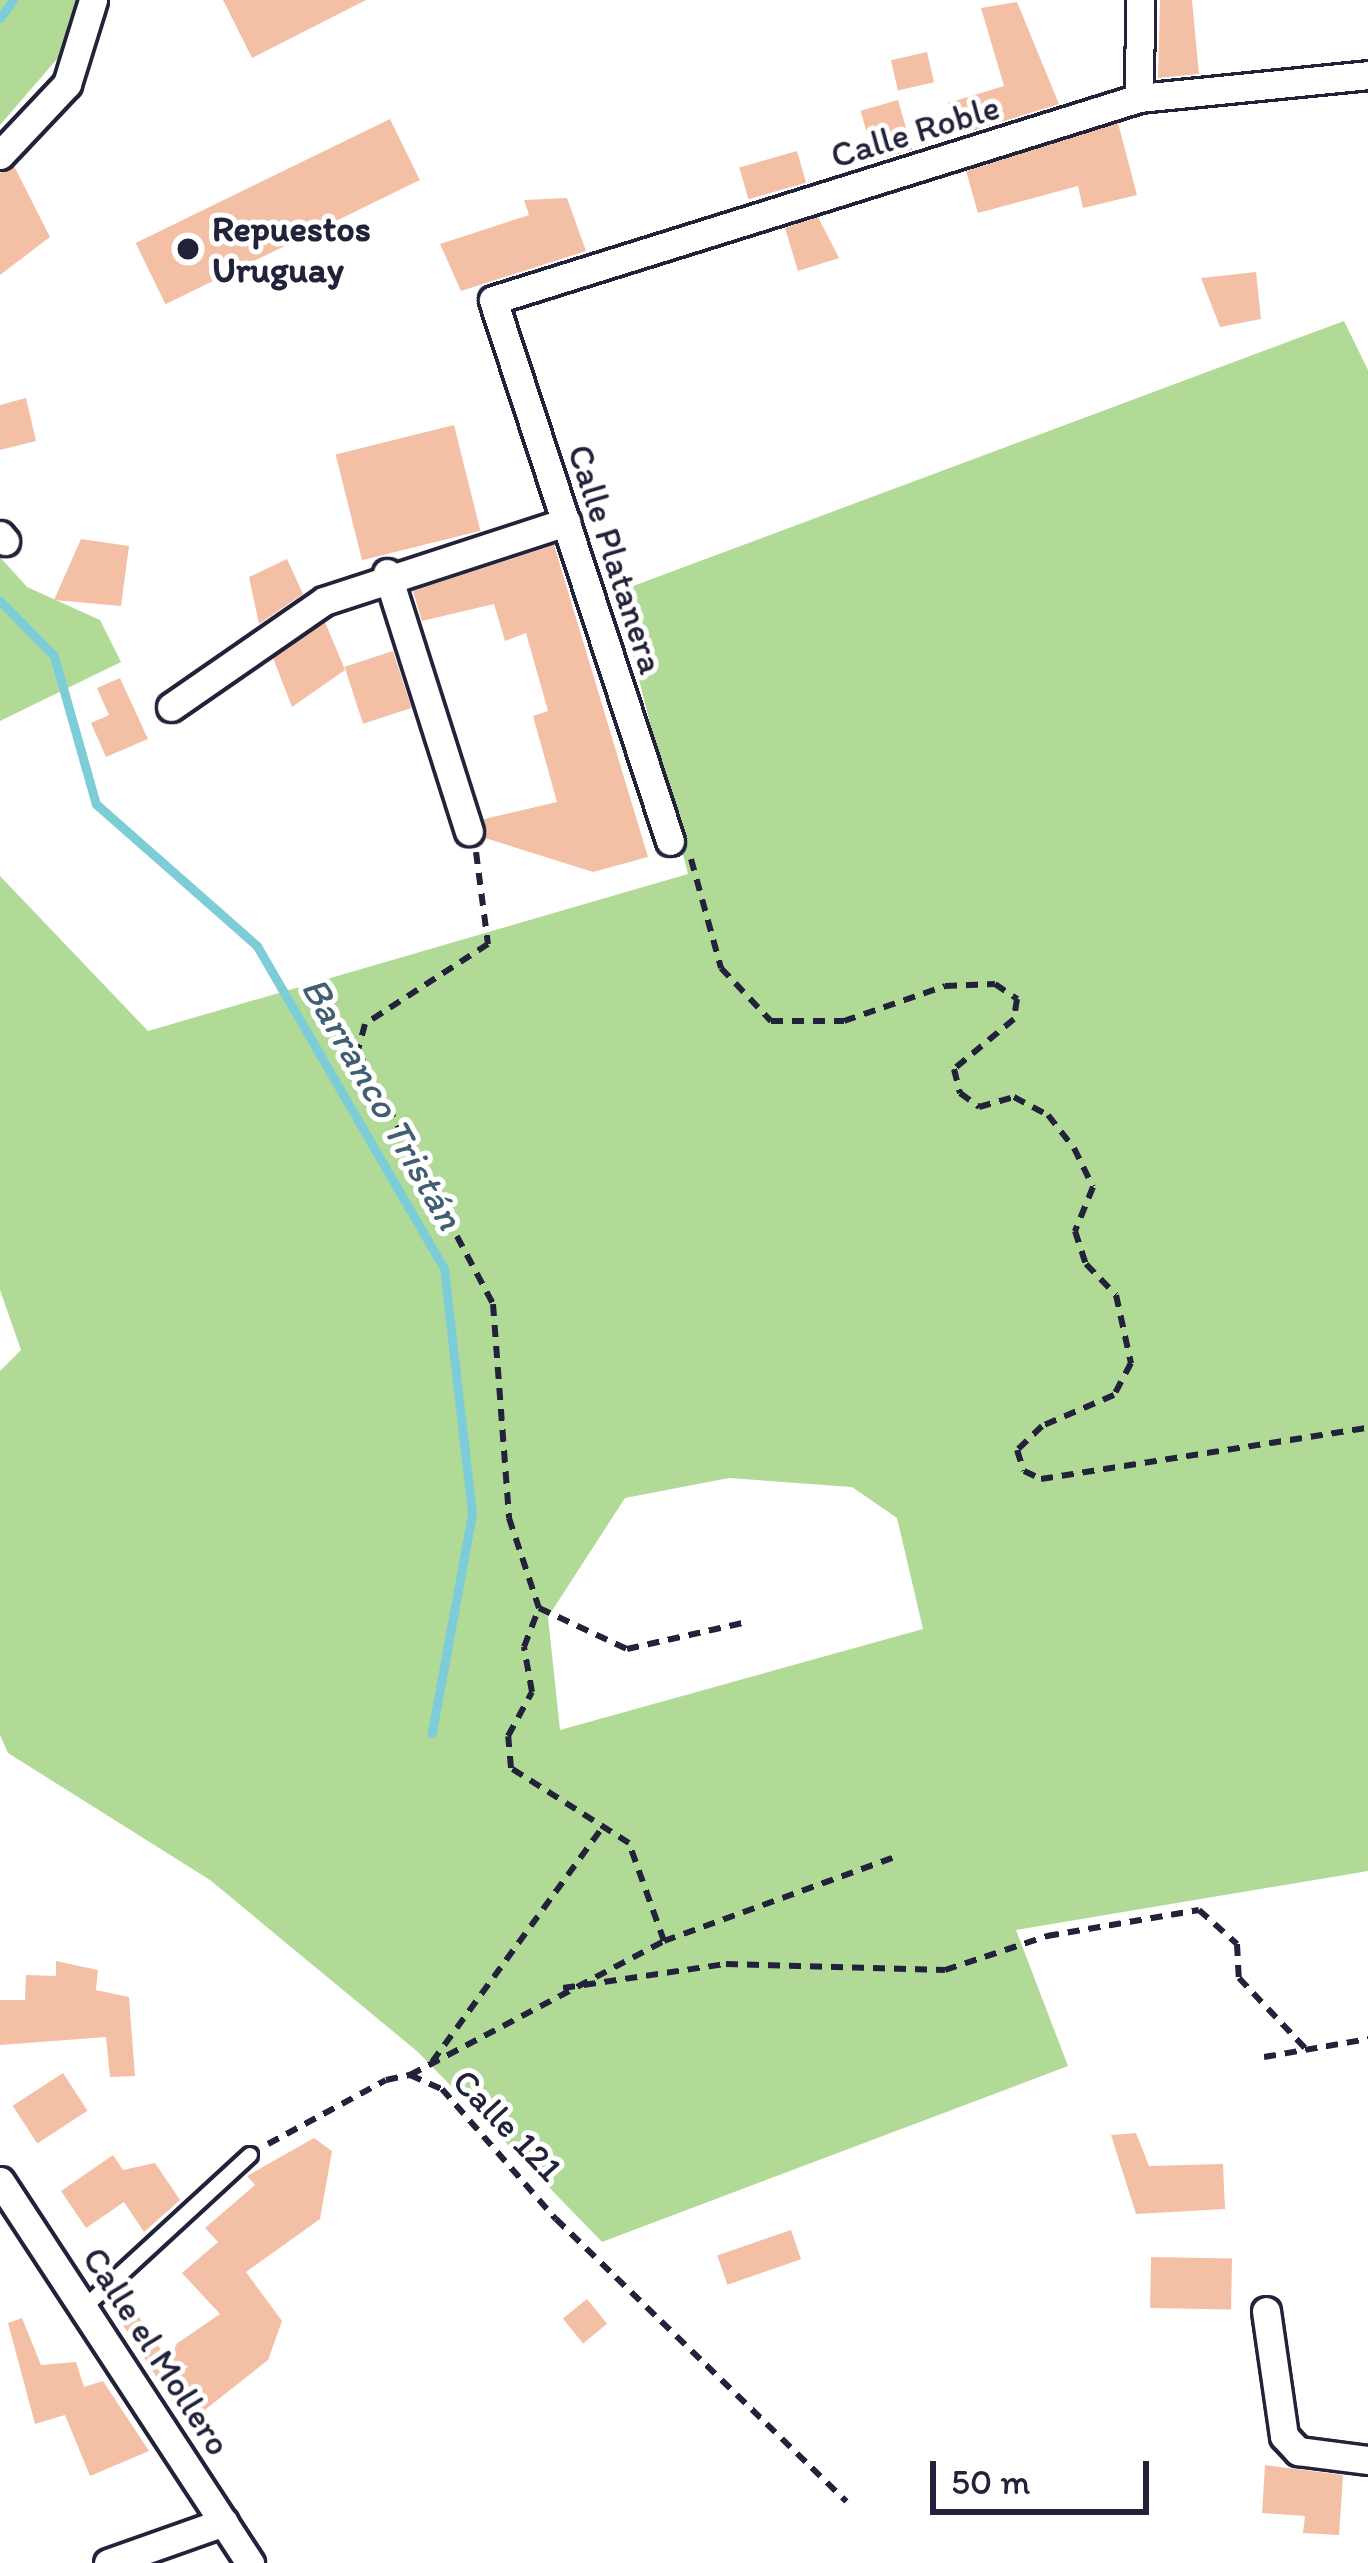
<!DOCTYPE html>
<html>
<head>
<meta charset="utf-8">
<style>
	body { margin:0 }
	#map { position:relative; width:1368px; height:2563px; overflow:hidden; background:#fff; font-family:Itim,sans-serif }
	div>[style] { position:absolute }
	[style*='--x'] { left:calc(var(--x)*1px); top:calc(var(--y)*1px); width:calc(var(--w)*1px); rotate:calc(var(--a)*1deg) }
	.green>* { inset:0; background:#b2da97 }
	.stream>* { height:9px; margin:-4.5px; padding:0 4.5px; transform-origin:4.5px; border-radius:4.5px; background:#7dcdd9 }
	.building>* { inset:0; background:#f4c0a5; transform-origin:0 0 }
	.path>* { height:6px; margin-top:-3px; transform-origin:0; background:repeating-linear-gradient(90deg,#22223b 0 12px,transparent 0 21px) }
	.roads { filter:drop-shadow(3px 0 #22223b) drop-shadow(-3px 0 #22223b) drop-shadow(0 3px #22223b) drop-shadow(0 -3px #22223b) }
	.service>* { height:14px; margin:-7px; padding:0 7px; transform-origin:7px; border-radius:7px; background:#fff }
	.minor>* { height:27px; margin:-13.5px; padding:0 13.5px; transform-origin:13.5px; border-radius:13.5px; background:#fff }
	.dots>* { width:33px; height:33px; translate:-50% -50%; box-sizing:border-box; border:6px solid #fff; border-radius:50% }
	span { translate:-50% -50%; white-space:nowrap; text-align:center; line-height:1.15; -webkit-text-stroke:10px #fff; paint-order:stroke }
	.street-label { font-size:36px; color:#22223b }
	.poi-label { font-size:36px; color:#22223b; font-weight:700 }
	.left { translate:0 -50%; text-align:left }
	.water-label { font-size:39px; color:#425e72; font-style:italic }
	.scale { position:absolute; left:930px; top:2461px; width:219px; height:54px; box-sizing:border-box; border:6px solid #22223b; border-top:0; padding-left:15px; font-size:36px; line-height:42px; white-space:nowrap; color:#22223b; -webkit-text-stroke:9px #fff; paint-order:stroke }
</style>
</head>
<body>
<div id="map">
	<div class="green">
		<div style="clip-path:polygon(0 0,76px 0,70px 44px,0 125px)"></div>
		<div style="clip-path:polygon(evenodd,1344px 321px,1368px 370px,1368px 1871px,1016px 1930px,1068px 2066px,602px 2242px,418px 2052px,210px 1880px,8px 1753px,0 1735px,0 1371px,21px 1350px,0 1290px,0 876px,148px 1031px,688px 874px,617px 592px,1344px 321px,729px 1478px,852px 1487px,897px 1518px,923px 1629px,560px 1730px,548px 1617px,625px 1498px,729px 1478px)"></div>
		<div style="clip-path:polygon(0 557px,27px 587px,100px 620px,121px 662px,0 721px)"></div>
	</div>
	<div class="stream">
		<div style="--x:0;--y:18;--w:22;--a:-54"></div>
		<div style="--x:0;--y:601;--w:77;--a:45.5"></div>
		<div style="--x:54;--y:656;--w:154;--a:74.2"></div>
		<div style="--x:96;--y:804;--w:215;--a:41.4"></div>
		<div style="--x:257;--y:946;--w:372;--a:59.9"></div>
		<div style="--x:444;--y:1268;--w:248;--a:83.5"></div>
		<div style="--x:472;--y:1514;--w:223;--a:100.4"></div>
	</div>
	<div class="building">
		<div style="clip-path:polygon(223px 0,366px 0,252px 58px)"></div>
		<div style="clip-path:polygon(1160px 0,1192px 0,1199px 74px,1158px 78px)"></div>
		<div style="clip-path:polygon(1017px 2px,1059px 104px,959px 135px,948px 103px,1004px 86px,981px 8px)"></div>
		<div style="left:927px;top:52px;width:31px;height:37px;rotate:77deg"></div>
		<div style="left:898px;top:100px;width:52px;height:39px;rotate:74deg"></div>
		<div style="left:390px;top:119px;width:68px;height:283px;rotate:64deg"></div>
		<div style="clip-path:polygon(1118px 123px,1137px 195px,1083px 208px,1078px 186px,978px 213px,966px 171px)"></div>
		<div style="left:797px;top:151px;width:33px;height:60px;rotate:74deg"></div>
		<div style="clip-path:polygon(14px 166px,50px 237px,0 275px,0 173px)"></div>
		<div style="clip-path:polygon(567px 198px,586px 251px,461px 291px,440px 244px,529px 215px,524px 200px)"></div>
		<div style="clip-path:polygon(818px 217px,839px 258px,798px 271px,785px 228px)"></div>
		<div style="clip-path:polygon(1256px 272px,1261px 319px,1220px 327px,1201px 278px)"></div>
		<div style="clip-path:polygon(26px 398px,36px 441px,0 450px,0 405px)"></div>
		<div style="left:454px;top:425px;width:109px;height:122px;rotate:76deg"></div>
		<div style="clip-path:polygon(81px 539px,129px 546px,121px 606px,54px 600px)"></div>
		<div style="clip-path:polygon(554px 545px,648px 857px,593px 872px,485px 838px,484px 819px,557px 802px,533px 716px,548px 711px,526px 633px,505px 641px,494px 604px,422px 621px,413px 591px)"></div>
		<div style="clip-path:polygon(287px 559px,303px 594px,259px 624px,249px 577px)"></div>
		<div style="clip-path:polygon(325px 622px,345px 670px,292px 707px,273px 658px)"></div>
		<div style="left:393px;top:651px;width:60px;height:51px;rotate:72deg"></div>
		<div style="clip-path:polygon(120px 678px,148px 739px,106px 757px,91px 723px,109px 715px,97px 688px)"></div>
		<div style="clip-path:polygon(56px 1961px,98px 1970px,96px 1990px,129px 1997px,135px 2076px,110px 2077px,106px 2037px,0 2045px,0 2000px,25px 2000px,26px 1975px,56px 1976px)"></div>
		<div style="left:63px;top:2073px;width:45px;height:60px;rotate:57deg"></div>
		<div style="clip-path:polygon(1136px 2133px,1149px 2166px,1223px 2164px,1225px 2209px,1136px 2214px,1111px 2135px)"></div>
		<div style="clip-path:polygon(314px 2138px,332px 2151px,320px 2219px,246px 2272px,282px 2321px,268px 2360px,187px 2424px,108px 2302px,123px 2293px,163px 2353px,220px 2314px,182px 2273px,218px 2242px,205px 2228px,255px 2185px,247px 2176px)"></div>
		<div style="clip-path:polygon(113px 2155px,123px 2170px,155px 2163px,180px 2200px,144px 2232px,124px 2202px,86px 2228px,61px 2191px)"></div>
		<div style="left:791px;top:2230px;width:31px;height:78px;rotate:71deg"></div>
		<div style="left:1151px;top:2257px;width:81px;height:51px;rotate:1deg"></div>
		<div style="left:587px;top:2299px;width:32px;height:31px;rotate:51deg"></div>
		<div style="clip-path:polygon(22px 2318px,41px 2365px,76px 2362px,84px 2387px,103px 2381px,149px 2451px,90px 2476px,65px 2415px,35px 2424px,8px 2323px)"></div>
		<div style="clip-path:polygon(1265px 2465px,1343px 2475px,1339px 2535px,1303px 2533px,1305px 2516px,1262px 2513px)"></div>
	</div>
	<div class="path">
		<div style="--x:476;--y:852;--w:93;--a:82.6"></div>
		<div style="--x:488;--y:944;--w:147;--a:147"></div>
		<div style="--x:365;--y:1024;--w:28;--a:105"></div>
		<div style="--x:358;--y:1051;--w:287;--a:61.9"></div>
		<div style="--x:493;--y:1304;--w:215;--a:85.7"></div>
		<div style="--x:509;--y:1518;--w:95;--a:71.6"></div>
		<div style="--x:539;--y:1608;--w:97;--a:25"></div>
		<div style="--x:627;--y:1649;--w:123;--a:-12.7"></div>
		<div style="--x:691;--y:859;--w:113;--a:74.6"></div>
		<div style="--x:721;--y:968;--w:73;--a:46.7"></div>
		<div style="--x:771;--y:1021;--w:73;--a:0"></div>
		<div style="--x:844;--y:1021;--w:107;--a:-19.1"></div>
		<div style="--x:945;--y:986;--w:50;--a:-2.3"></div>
		<div style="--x:995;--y:984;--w:27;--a:34"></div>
		<div style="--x:1017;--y:999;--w:20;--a:99"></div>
		<div style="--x:1014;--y:1019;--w:78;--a:140.2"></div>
		<div style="--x:954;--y:1069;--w:25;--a:76"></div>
		<div style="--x:960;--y:1093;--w:24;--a:36"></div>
		<div style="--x:979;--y:1107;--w:36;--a:-16"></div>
		<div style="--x:1014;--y:1097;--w:38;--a:28"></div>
		<div style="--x:1048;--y:1115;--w:42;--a:51.8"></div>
		<div style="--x:1074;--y:1148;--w:43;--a:64"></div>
		<div style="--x:1093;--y:1187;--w:48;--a:112.2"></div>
		<div style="--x:1075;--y:1231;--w:35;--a:72"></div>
		<div style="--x:1086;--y:1264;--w:43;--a:45.9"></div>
		<div style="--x:1116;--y:1295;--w:70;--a:77.6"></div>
		<div style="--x:1131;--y:1363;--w:36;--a:118"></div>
		<div style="--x:1114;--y:1395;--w:78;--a:156.7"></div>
		<div style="--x:1042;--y:1426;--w:35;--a:136"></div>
		<div style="--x:1017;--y:1450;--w:22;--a:72"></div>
		<div style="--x:1024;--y:1471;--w:19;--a:25"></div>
		<div style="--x:1041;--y:1479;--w:331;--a:-8.9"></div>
		<div style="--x:664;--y:1941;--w:243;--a:-20"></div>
		<div style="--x:563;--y:1988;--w:165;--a:-8.4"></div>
		<div style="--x:726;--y:1964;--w:219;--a:1.6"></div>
		<div style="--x:945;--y:1970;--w:108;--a:-18.4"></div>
		<div style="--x:1047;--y:1936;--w:154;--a:-9.7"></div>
		<div style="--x:1199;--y:1910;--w:51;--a:41.8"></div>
		<div style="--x:1237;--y:1944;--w:34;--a:87"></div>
		<div style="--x:1239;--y:1978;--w:96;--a:46.7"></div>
		<div style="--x:1264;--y:2057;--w:106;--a:-9.8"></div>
		<div style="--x:432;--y:2062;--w:291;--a:-54"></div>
		<div style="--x:410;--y:2075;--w:287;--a:-27.8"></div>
		<div style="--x:664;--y:1941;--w:104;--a:-109.7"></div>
		<div style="--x:629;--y:1843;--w:140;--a:-147.6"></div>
		<div style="--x:511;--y:1768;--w:32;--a:-95"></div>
		<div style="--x:508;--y:1736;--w:50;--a:-61.4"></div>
		<div style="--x:532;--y:1692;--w:46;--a:-100.1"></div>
		<div style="--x:524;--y:1647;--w:42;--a:-69"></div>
		<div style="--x:268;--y:2144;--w:134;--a:-28.5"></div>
		<div style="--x:386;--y:2080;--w:25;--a:-12"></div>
		<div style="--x:410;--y:2075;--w:35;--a:24"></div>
		<div style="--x:442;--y:2089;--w:173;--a:48.8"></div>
		<div style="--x:556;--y:2219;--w:405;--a:44.2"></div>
	</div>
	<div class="roads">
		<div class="service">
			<div style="--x:88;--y:2304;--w:220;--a:-42.6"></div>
		</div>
		<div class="minor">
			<div style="--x:1139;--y:98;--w:98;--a:-89.4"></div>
			<div style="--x:0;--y:155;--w:98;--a:-46.7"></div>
			<div style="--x:67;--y:84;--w:88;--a:-72.8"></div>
			<div style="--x:0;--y:535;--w:8;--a:50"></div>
			<div style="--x:387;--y:573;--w:271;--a:72.4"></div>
			<div style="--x:171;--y:707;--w:186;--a:-34.7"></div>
			<div style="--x:324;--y:601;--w:255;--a:-18.1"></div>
			<div style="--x:670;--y:841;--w:569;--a:-108.12"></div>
			<div style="--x:493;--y:300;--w:677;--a:-17.36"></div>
			<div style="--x:1139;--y:98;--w:230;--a:-5.7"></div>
			<div style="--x:0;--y:2181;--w:457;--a:56.8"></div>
			<div style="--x:1266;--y:2311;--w:126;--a:81.8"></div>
			<div style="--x:1284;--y:2436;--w:21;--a:47"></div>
			<div style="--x:1298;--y:2451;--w:71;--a:7.3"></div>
			<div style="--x:108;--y:2563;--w:123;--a:-19.5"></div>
		</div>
	</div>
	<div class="dots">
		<div style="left:188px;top:249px;background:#22223b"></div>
	</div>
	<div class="street-label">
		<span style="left:915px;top:131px;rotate:-17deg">Calle Roble</span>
		<span style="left:616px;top:559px;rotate:72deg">Calle Platanera</span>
		<span style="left:508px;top:2125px;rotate:46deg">Calle 121</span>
		<span style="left:157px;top:2351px;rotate:57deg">Calle el Mollero</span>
	</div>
	<div class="poi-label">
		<span class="left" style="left:212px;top:249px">Repuestos<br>Uruguay</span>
	</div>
	<div class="water-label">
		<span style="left:382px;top:1103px;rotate:60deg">Barranco Tristán</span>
	</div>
	<div class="scale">50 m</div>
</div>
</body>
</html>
